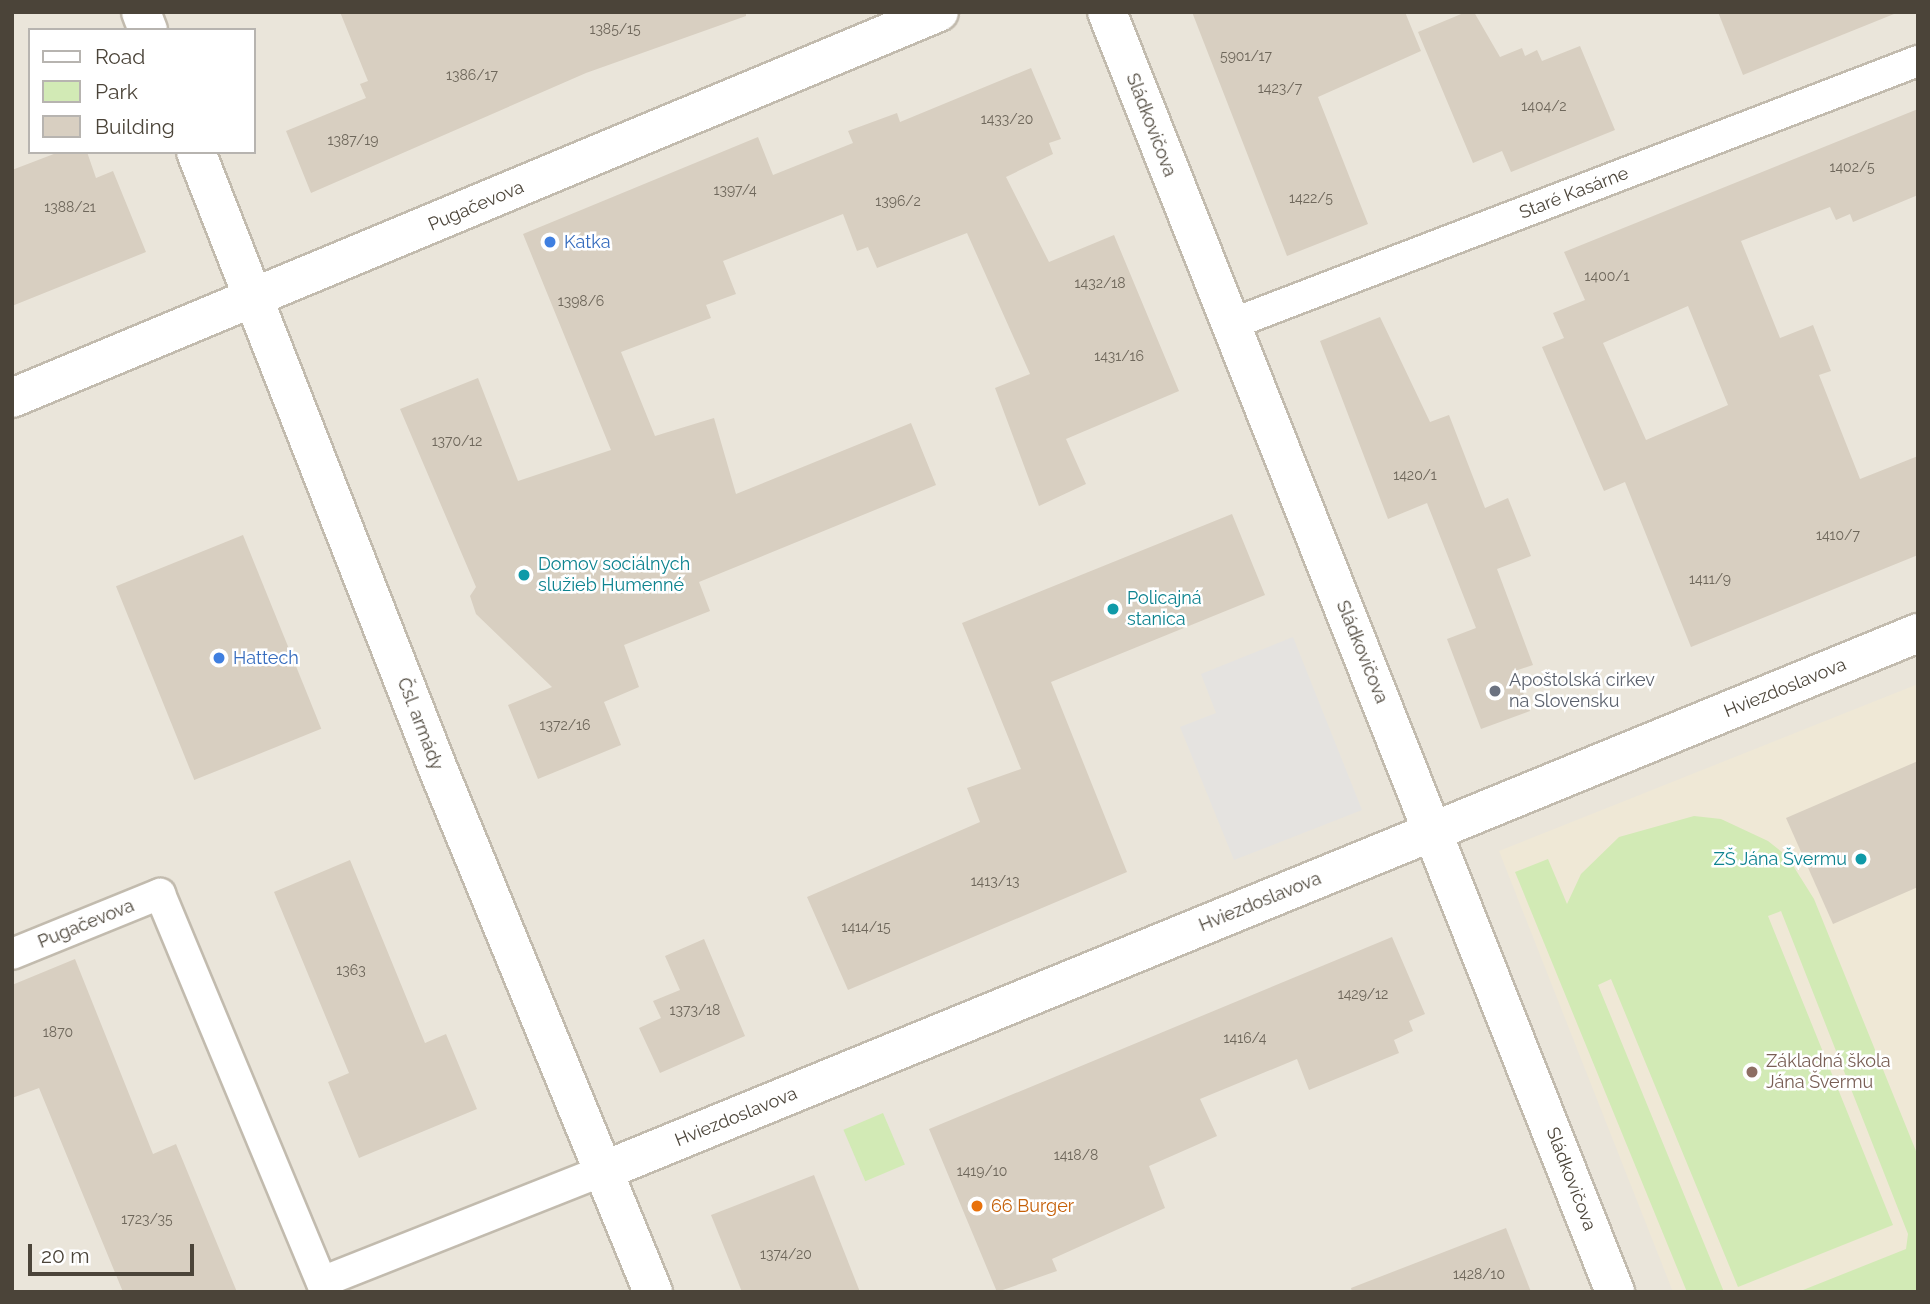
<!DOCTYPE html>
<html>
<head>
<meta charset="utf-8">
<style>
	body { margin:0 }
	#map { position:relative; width:1930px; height:1304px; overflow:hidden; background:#f6f3ec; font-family:Raleway,sans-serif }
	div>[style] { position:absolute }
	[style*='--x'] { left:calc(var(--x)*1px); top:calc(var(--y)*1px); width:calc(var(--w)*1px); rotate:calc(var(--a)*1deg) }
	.residential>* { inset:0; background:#eae5da }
	.education>* { inset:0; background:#efe8d6 }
	.green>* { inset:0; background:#d2eab5; transform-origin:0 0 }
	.parking>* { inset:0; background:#e5e3e0 }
	.building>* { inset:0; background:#d8cfc1; transform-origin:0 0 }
	.roads { filter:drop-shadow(2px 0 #c2bbae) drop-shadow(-2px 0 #c2bbae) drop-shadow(0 2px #c2bbae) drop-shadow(0 -2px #c2bbae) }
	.service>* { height:30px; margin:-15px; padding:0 15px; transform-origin:15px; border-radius:15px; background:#fff }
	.minor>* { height:38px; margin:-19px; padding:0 19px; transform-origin:19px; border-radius:19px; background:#fff }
	.dots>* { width:19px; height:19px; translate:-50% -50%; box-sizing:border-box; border:4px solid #fff; border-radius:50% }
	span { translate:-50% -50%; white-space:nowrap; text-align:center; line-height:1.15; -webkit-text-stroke:5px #fff; paint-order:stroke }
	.number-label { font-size:14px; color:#6e675b }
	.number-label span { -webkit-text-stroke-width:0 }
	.street-label { font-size:18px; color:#4b4439 }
	.shop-label { font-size:18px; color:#366cbe }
	.left { translate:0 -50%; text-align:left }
	.culture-label { font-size:18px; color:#0d838f }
	.right { translate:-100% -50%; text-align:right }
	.worship-label { font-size:18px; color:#5b616d }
	.education-label { font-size:18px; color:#785e54 }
	.food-label { font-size:18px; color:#c56008 }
	.frame { position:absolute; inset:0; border:14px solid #4b4439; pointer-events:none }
	.legend { position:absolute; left:28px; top:28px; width:228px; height:126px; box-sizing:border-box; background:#fff; border:2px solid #b7b4b0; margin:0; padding:9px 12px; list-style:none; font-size:21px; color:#4b4439 }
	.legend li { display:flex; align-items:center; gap:14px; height:35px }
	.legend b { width:35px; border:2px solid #b7b4b0 }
	.scale { position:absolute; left:28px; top:1244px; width:166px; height:32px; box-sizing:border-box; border:4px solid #4b4439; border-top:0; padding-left:9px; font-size:21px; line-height:24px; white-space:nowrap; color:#4b4439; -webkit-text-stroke:5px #fff; paint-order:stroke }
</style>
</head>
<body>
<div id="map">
	<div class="residential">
		<div style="clip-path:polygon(evenodd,12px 12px,1918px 12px,1918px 1292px,12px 1292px,12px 12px,30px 30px,254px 30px,254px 152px,30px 152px,30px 30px)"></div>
	</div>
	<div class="education">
		<div style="clip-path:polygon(1918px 684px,1918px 1292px,1673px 1292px,1499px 851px)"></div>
	</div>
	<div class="green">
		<div style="clip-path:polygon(1694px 816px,1721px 819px,1768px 841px,1787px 856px,1814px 899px,1918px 1156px,1918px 1292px,1798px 1292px,1906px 1249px,1908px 1234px,1781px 911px,1768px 916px,1893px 1225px,1738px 1287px,1611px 979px,1598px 985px,1724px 1292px,1687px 1292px,1515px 872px,1548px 859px,1567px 904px,1581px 874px,1619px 837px)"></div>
		<div style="left:883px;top:1113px;width:56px;height:43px;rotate:67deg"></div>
	</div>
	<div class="parking">
		<div style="clip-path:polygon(1293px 637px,1362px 810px,1234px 860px,1180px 727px,1216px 713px,1201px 674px)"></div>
	</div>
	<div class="building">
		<div style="clip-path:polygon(340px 12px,746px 12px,746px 16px,586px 73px,311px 193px,286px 131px,366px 98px,360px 84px,368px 81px)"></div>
		<div style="clip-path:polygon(1192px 12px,1405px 12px,1421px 51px,1318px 97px,1368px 224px,1287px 256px)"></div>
		<div style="clip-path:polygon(1466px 12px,1474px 12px,1500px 57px,1522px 48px,1525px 56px,1537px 50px,1542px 61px,1580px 46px,1615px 130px,1511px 172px,1502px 151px,1473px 163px,1418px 32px)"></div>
		<div style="clip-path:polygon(1718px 12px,1893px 12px,1894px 14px,1743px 75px)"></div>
		<div style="clip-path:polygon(1031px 68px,1061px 139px,1049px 143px,1053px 154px,1006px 177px,1049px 262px,1114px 235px,1179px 391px,1066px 439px,1086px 484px,1039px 506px,995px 388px,1030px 374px,967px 233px,877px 268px,868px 247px,857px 251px,843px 214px,723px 261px,736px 294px,706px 305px,711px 318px,621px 352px,655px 436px,714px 418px,736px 494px,911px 423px,936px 485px,699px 582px,710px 611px,624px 645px,639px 687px,604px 702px,621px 745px,538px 779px,508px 705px,552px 687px,476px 614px,470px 596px,476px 587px,400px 409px,478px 378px,518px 481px,611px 450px,523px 234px,758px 137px,773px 175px,853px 143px,848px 131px,897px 113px,900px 122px)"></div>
		<div style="clip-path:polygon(evenodd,1918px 109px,1918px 195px,1853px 222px,1850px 214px,1836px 220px,1830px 207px,1741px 241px,1780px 338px,1813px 325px,1831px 371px,1819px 375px,1860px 479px,1918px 456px,1918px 555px,1691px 647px,1625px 482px,1604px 491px,1542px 347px,1564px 338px,1553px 313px,1585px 300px,1564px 252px,1918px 109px,1688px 306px,1728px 405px,1646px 440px,1603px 343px,1688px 306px)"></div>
		<div style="clip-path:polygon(59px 152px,87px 152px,96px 178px,113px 171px,146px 252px,12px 306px,12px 170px)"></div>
		<div style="clip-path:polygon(1380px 317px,1430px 422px,1449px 415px,1485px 508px,1508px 498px,1531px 556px,1497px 569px,1533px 665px,1515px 671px,1530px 711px,1481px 729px,1447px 639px,1476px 628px,1427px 503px,1388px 519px,1320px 341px)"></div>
		<div style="clip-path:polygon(1232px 514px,1265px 595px,1051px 682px,1127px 872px,848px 990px,807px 897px,980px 822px,967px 788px,1021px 769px,962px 623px)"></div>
		<div style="left:243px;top:535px;width:209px;height:137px;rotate:68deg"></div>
		<div style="clip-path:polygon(1918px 761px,1918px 887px,1833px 924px,1786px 818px)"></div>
		<div style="clip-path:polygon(350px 860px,425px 1043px,446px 1034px,477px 1109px,359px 1158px,328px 1082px,349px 1073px,274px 892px)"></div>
		<div style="clip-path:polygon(1392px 937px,1425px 1014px,1409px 1021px,1413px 1031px,1394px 1040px,1399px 1053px,1309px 1090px,1297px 1059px,1200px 1099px,1217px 1136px,1149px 1166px,1165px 1208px,1052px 1259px,1057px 1271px,997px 1292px,929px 1129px)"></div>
		<div style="clip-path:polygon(704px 939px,745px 1036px,660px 1073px,639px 1028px,661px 1018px,653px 1001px,680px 990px,665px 956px)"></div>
		<div style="clip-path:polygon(75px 959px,153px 1154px,176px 1144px,237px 1292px,123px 1292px,39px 1088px,12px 1098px,12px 985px)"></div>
		<div style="clip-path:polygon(814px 1175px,860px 1292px,742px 1292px,711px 1215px)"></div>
		<div style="clip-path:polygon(1506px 1228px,1531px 1292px,1352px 1292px,1351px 1288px)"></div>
	</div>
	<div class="roads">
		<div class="service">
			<div style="--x:1229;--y:325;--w:738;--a:-20.97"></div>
			<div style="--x:12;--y:954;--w:160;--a:-22.1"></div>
			<div style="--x:160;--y:894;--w:431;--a:67.4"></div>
			<div style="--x:322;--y:1282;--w:302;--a:-21.6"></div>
		</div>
		<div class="minor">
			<div style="--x:141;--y:12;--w:19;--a:69"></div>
			<div style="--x:1107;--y:12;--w:1377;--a:68.35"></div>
			<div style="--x:196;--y:152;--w:663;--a:68.58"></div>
			<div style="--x:438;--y:769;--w:565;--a:67.65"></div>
			<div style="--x:12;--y:398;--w:1004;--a:-22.61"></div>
			<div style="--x:603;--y:1171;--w:1421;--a:-22.25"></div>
		</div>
	</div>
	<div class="dots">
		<div style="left:550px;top:242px;background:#3f7fe0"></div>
		<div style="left:524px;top:575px;background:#0f9aa8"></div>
		<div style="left:1113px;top:609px;background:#0f9aa8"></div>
		<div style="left:219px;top:658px;background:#3f7fe0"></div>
		<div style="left:1495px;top:691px;background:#6b7280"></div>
		<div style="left:1861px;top:859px;background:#0f9aa8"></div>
		<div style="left:1752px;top:1072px;background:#8d6e63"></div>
		<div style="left:977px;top:1206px;background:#e8710a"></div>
	</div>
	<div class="number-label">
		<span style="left:615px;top:29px">1385/15</span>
		<span style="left:1246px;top:56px">5901/17</span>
		<span style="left:472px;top:75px">1386/17</span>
		<span style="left:1280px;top:88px">1423/7</span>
		<span style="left:1544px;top:106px">1404/2</span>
		<span style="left:1007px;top:119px">1433/20</span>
		<span style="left:353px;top:140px">1387/19</span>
		<span style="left:1852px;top:167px">1402/5</span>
		<span style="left:735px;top:190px">1397/4</span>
		<span style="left:1311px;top:198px">1422/5</span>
		<span style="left:898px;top:201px">1396/2</span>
		<span style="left:70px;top:207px">1388/21</span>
		<span style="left:1607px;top:276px">1400/1</span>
		<span style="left:1100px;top:283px">1432/18</span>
		<span style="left:581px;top:301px">1398/6</span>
		<span style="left:1119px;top:356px">1431/16</span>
		<span style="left:457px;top:441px">1370/12</span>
		<span style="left:1415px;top:475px">1420/1</span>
		<span style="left:1838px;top:535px">1410/7</span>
		<span style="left:1710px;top:579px">1411/9</span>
		<span style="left:565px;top:725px">1372/16</span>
		<span style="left:995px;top:881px">1413/13</span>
		<span style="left:866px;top:927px">1414/15</span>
		<span style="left:351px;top:970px">1363</span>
		<span style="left:1363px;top:994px">1429/12</span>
		<span style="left:695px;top:1010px">1373/18</span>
		<span style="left:58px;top:1032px">1870</span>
		<span style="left:1245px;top:1038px">1416/4</span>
		<span style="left:1076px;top:1155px">1418/8</span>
		<span style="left:982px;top:1171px">1419/10</span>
		<span style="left:147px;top:1219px">1723/35</span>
		<span style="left:786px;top:1254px">1374/20</span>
		<span style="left:1479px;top:1274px">1428/10</span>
	</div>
	<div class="street-label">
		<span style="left:1151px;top:125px;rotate:69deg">Sládkovičova</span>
		<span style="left:1574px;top:193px;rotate:-21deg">Staré Kasárne</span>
		<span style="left:476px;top:206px;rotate:-23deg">Pugačevova</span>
		<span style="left:1362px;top:652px;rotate:68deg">Sládkovičova</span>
		<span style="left:1785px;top:688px;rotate:-22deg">Hviezdoslavova</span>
		<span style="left:420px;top:724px;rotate:69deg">Čsl. armády</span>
		<span style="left:1260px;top:902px;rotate:-22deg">Hviezdoslavova</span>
		<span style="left:86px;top:924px;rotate:-22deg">Pugačevova</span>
		<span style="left:736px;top:1117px;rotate:-22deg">Hviezdoslavova</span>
		<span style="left:1571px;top:1179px;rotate:69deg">Sládkovičova</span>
	</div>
	<div class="shop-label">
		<span class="left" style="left:564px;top:242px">Katka</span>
		<span class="left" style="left:233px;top:658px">Hattech</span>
	</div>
	<div class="culture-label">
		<span class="left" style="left:538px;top:575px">Domov sociálnych<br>služieb Humenné</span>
		<span class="left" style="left:1127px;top:609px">Policajná<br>stanica</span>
		<span class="right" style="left:1847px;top:859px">ZŠ Jána Švermu</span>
	</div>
	<div class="worship-label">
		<span class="left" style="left:1509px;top:691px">Apoštolská cirkev<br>na Slovensku</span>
	</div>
	<div class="education-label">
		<span class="left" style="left:1766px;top:1072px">Základná škola<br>Jána Švermu</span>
	</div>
	<div class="food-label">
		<span class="left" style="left:991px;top:1206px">66 Burger</span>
	</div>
	<div class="frame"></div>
	<ul class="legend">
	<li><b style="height:9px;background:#fff"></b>Road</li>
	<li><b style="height:19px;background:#d2eab5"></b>Park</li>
	<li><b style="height:19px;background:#d8cfc1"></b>Building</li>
	</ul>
	<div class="scale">20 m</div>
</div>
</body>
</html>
